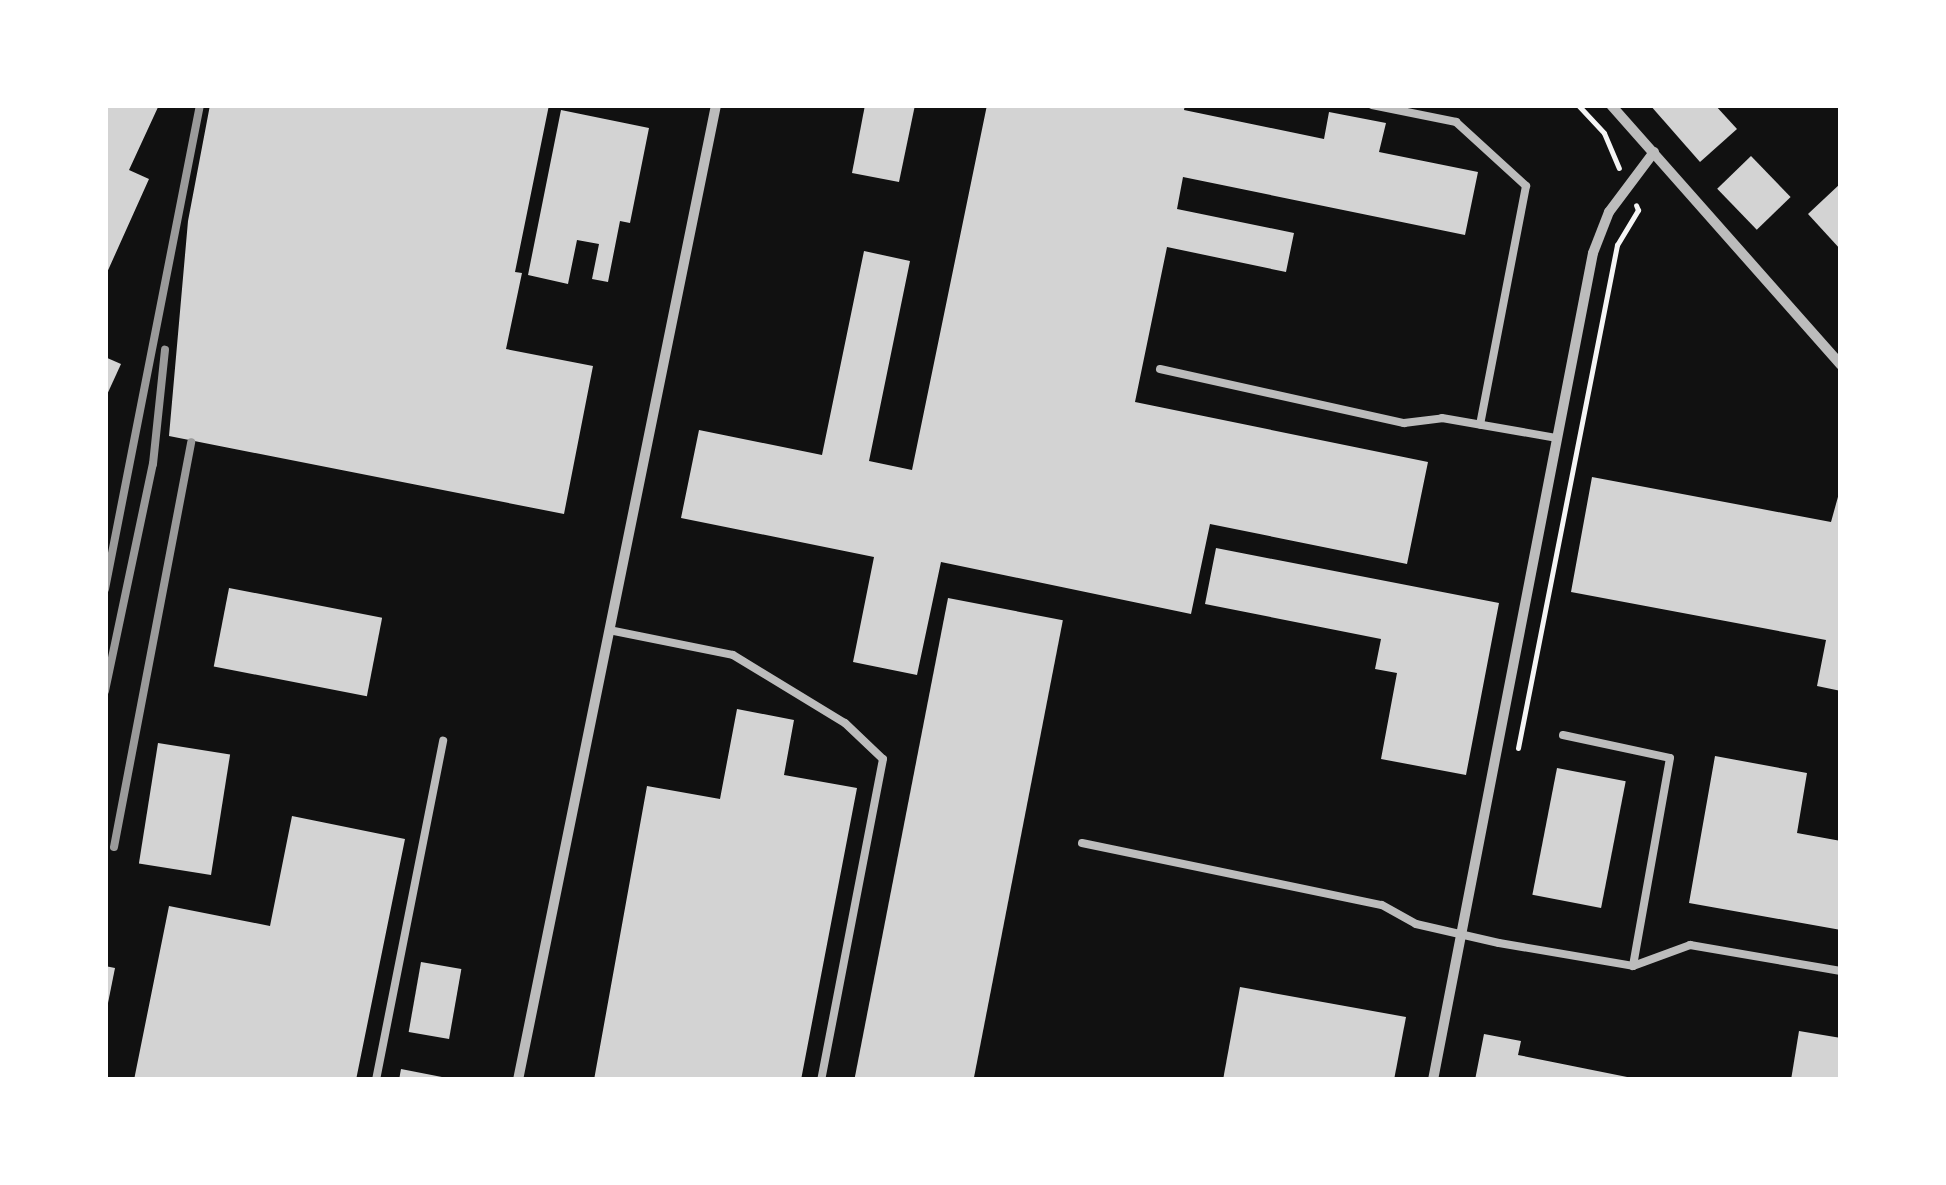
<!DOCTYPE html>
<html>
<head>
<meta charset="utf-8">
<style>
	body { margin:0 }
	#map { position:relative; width:1946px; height:1185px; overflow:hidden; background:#111; font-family:Arial,sans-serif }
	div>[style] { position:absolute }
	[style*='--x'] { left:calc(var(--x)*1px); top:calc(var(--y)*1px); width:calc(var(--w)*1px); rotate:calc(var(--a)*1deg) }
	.building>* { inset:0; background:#d3d3d3; transform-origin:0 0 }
	.path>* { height:5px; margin:-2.5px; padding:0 2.5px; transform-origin:2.5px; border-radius:2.5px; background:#f5f5f5 }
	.service>* { height:8px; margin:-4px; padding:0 4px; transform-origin:4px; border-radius:4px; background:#bcbcbc }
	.minor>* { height:10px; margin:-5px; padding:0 5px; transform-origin:5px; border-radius:5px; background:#bcbcbc }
	.rail>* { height:8px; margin:-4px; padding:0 4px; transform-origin:4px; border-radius:4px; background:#9a9a9a }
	span { translate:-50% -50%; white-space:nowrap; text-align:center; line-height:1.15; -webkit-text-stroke:9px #fff; paint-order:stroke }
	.frame { position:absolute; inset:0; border:108px solid #fff; pointer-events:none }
</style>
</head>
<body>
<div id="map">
	<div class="building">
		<div style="clip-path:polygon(105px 105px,159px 105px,129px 170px,149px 179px,105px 277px)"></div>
		<div style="clip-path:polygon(210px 105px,549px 105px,515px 272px,522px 273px,506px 349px,593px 366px,564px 514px,169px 436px,188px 221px)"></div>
		<div style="clip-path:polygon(865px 105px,915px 105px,899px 182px,852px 173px)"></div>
		<div style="clip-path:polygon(987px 105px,1185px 105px,1184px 110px,1324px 139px,1329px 112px,1386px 123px,1379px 152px,1478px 172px,1465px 235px,1183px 177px,1177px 209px,1294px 233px,1286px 272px,1167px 247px,1135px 402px,1428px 462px,1407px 564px,1210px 524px,1191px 614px,941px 562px,917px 675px,853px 662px,874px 557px,681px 518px,699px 430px,822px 455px,864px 251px,910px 261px,869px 461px,912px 470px)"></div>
		<div style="clip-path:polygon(1650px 105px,1715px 105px,1737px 129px,1700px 162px)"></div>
		<div style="clip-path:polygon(561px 110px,649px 128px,630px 223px,620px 221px,608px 282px,592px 279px,599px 244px,577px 240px,568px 284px,528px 275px)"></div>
		<div style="left:1751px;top:156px;width:57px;height:47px;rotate:46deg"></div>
		<div style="clip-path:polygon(1841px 183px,1841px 250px,1808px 214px)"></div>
		<div style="clip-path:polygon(105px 357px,121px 364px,105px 399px)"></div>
		<div style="clip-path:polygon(1592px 477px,1831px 522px,1841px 486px,1841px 691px,1817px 686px,1826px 640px,1571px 592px)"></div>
		<div style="clip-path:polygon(1216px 548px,1499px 603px,1466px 775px,1381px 759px,1397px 673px,1375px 669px,1381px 639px,1205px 604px)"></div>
		<div style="left:229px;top:588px;width:156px;height:80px;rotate:11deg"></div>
		<div style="left:948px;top:598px;width:117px;height:491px;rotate:11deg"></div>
		<div style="clip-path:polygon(737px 709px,794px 720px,784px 775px,857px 788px,801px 1080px,594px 1080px,647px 786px,720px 799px)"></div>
		<div style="left:158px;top:743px;width:73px;height:122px;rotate:9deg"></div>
		<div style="clip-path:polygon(1715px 756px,1807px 773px,1797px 833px,1841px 841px,1841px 930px,1689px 903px)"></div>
		<div style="left:1557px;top:768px;width:70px;height:129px;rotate:11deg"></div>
		<div style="clip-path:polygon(292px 816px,405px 839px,356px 1080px,134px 1080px,169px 906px,270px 926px)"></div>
		<div style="left:421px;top:962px;width:41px;height:71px;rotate:10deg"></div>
		<div style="clip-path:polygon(105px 966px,115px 968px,107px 1008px,105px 1008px)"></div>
		<div style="clip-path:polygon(1240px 987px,1406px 1017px,1394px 1080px,1223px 1080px)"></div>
		<div style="clip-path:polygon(1799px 1031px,1841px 1038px,1841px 1080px,1791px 1080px)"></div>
		<div style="clip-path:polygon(1484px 1034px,1521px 1041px,1518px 1055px,1642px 1080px,1475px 1080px)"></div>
		<div style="clip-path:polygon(401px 1069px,447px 1078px,446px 1080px,399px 1080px)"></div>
	</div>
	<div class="path">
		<div style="--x:1578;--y:105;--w:38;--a:47"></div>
		<div style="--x:1604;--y:133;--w:38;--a:67"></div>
		<div style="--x:1518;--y:748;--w:513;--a:-78.87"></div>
		<div style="--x:1617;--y:245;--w:41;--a:-59"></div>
		<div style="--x:1638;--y:210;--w:5;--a:-112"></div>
	</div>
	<div class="service">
		<div style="--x:1372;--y:105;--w:86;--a:11.4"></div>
		<div style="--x:1456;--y:122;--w:95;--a:42.4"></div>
		<div style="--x:1526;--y:186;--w:243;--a:100.9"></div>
		<div style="--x:1160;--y:369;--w:250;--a:12.5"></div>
		<div style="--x:1404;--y:423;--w:38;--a:-7"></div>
		<div style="--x:1442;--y:418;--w:117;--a:9.9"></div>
		<div style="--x:609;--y:630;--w:126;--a:11.4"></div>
		<div style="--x:733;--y:655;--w:131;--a:31.3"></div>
		<div style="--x:845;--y:723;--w:52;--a:43.5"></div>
		<div style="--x:883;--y:759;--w:327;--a:100.9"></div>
		<div style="--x:1563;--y:735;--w:109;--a:12.1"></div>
		<div style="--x:1670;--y:758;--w:211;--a:100.1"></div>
		<div style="--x:1082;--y:843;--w:306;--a:11.7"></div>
		<div style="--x:1382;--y:905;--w:39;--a:29"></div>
		<div style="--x:1416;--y:924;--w:85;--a:12.9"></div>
		<div style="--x:1499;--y:943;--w:136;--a:9.7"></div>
		<div style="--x:1633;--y:966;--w:61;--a:-20.2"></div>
		<div style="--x:1690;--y:945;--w:153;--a:9.8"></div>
		<div style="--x:376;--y:1080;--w:346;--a:-78.8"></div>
	</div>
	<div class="minor">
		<div style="--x:1611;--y:105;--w:347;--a:48.5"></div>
		<div style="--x:518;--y:1080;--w:995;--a:-78.52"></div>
		<div style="--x:1433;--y:1080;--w:842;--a:-79.05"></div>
		<div style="--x:1593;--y:253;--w:44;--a:-68.7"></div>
		<div style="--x:1609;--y:212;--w:75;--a:-53.1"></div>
	</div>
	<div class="rail">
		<div style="--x:105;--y:589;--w:493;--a:-78.9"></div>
		<div style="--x:105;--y:691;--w:232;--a:-78.1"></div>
		<div style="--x:153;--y:464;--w:115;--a:-84"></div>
		<div style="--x:114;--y:847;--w:412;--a:-79.2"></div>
	</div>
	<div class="frame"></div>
</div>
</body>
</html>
